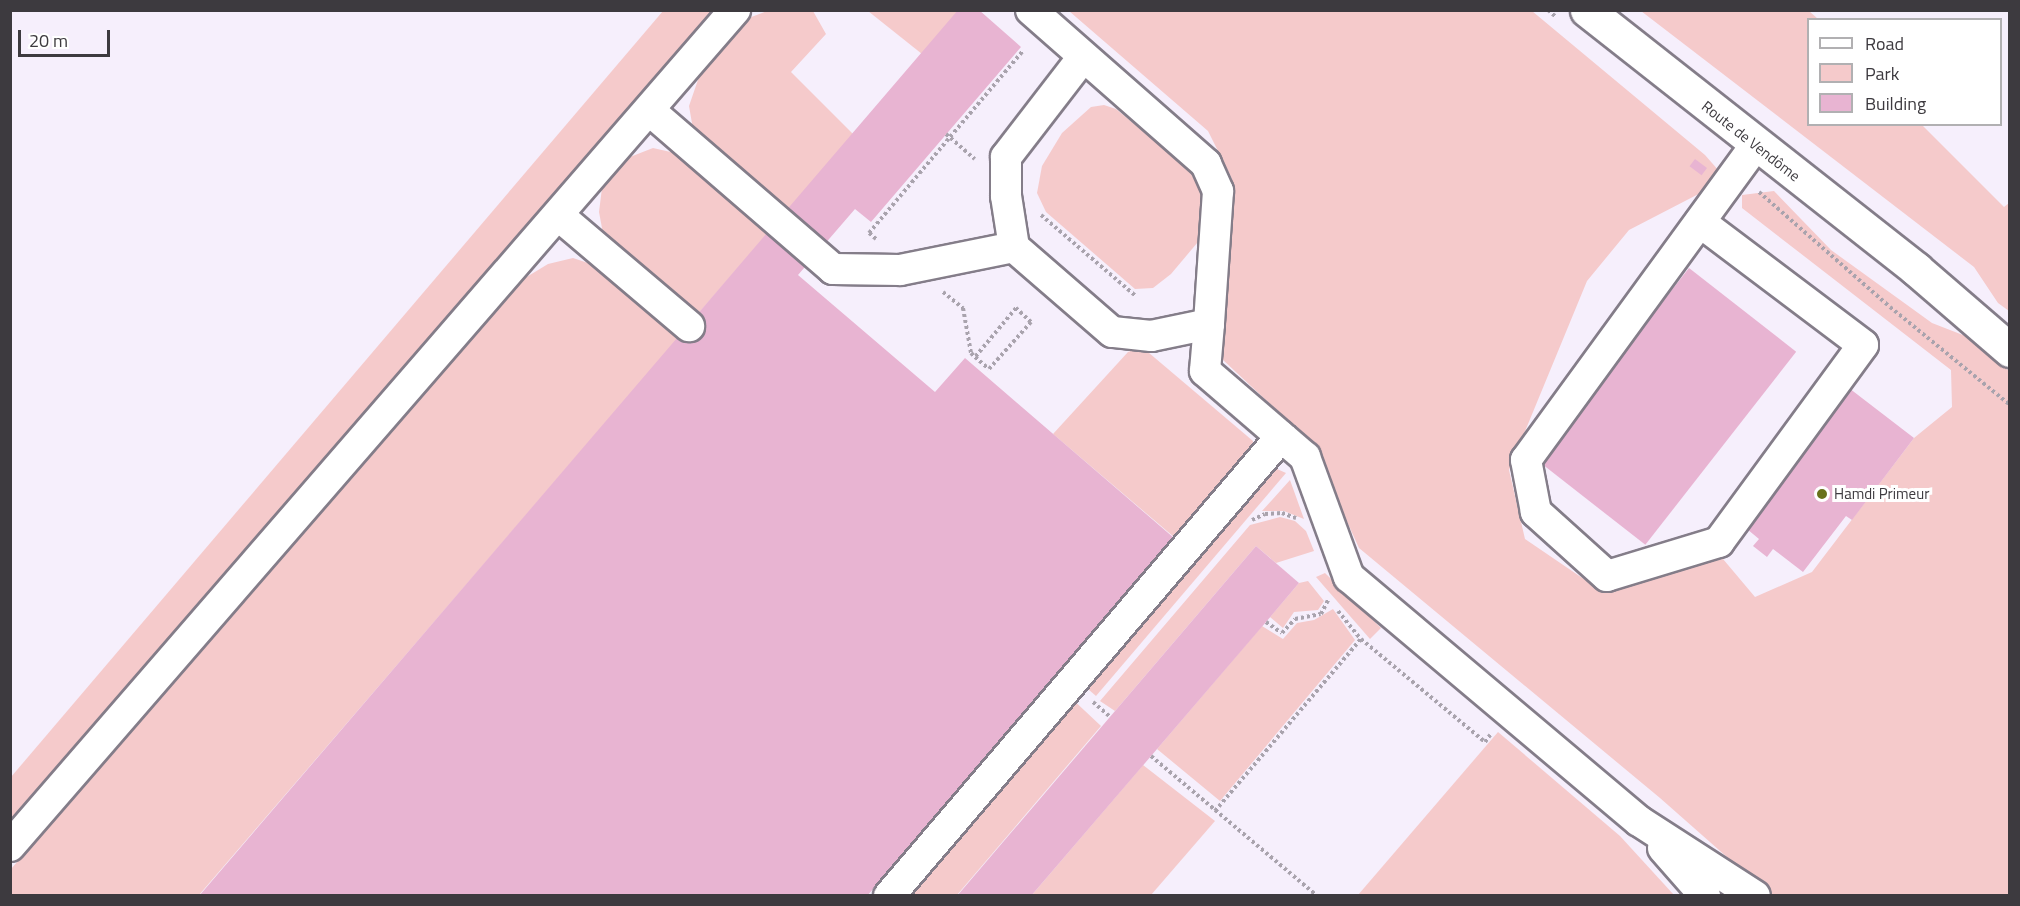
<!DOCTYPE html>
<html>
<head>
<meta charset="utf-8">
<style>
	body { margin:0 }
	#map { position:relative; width:2020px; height:906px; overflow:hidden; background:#f6effc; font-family:"Titillium Web",sans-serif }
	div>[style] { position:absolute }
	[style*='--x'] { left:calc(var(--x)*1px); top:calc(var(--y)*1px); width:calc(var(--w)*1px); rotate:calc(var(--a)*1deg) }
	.green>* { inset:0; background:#f5cacb }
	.building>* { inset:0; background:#e8b4d2; transform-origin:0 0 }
	.path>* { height:4px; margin-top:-2px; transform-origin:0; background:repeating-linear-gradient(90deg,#a9a3ad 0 3px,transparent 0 6px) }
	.roads { filter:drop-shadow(2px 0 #847d89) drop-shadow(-2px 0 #847d89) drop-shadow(0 2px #847d89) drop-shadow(0 -2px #847d89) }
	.minor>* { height:30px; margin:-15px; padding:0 15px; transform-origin:15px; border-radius:15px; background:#fff }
	.major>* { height:33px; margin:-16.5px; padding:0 16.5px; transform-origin:16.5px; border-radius:16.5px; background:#fff }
	.dots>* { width:16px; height:16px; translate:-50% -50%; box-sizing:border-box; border:3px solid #fff; border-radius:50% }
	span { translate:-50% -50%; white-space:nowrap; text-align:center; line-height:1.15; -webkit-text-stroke:6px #fff; paint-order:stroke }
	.street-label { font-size:15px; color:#3d3a3f }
	.poi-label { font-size:15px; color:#3d3a3f }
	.left { translate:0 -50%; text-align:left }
	.frame { position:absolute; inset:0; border:12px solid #3d3a3f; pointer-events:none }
	.legend { position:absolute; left:1807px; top:18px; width:195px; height:108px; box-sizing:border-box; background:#fff; border:2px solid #b1b0b2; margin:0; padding:8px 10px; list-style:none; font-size:18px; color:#3d3a3f }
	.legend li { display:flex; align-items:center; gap:12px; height:30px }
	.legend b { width:30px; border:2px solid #b1b0b2 }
	.scale { position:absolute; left:18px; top:30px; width:92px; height:27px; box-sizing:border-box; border:3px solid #3d3a3f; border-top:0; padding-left:8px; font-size:18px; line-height:21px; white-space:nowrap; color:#3d3a3f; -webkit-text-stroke:4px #fff; paint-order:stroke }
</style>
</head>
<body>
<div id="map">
	<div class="green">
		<div style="clip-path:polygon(663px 11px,722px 11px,11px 839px,11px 777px)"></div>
		<div style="clip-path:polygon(767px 11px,813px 11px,826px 34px,791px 72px,853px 134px,789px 209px,693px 129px,689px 106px,700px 74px,717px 47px,746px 19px)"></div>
		<div style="clip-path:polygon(868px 11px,958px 11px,922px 54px)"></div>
		<div style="clip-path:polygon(1069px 11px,1532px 11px,1705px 155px,1719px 171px,1714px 186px,1629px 230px,1587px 281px,1509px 470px,1525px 539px,1597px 588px,1723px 559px,1755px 597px,1812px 572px,1914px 438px,1952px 407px,1951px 370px,1742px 208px,1742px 195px,1774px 191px,1831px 250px,1932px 323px,1968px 337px,2009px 371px,2009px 895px,1770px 895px,1660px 798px,1359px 548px,1311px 442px,1222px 359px,1232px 179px,1208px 131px)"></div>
		<div style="clip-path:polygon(1641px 11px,1809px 11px,1818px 19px,1808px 20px,1808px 124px,1922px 125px,2004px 207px,2009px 203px,2009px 311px,1998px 303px,1974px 267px)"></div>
		<div style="clip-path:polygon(1104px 105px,1116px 109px,1188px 168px,1202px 194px,1203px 236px,1171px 274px,1153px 288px,1135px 289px,1046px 212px,1037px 193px,1042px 166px,1062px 133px,1091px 107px)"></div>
		<div style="clip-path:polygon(653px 148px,675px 153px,769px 232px,697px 315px,605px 244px,599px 212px,603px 180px,630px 157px)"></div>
		<div style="clip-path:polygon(573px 258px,591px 264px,681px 335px,199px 895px,11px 896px,11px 869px,520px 281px,548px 264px)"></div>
		<div style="clip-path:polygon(1142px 347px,1253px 441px,1251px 459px,1181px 543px,1053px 434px,1128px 352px)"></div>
		<div style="clip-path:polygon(1277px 469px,1286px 473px,1096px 696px,1081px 683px,1269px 472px)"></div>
		<div style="clip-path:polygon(1290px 480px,1304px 519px,1284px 511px,1262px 511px)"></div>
		<div style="clip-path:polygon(1280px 517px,1295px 521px,1306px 531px,1314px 551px,1276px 563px,1256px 546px,1115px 711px,1100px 701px,1250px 525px)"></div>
		<div style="clip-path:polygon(1325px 573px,1381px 628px,1370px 639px,1316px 577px)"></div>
		<div style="clip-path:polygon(1308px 581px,1324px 601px,1318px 610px,1294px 612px,1283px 628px,1270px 617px,1299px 583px)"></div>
		<div style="clip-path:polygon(1333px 609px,1355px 640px,1220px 801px,1157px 749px,1262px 626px,1283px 639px,1297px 623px,1314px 620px)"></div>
		<div style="clip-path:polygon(1068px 695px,1101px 726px,957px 895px,910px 895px,903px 890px)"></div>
		<div style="clip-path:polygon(1498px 732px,1620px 836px,1674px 895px,1358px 895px)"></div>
		<div style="clip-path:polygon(1143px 765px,1215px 821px,1151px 895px,1031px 896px)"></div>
	</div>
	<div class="building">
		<div style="clip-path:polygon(958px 10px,979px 10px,1021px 47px,871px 222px,855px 209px,798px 275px,935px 392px,965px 358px,1174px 538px,867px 896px,199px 896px)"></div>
		<div style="left:1695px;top:159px;width:15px;height:9px;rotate:37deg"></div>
		<div style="left:1689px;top:268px;width:136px;height:245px;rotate:38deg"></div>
		<div style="clip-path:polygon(1845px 385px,1914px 438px,1852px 520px,1846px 516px,1803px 572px,1773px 549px,1767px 557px,1753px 546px,1759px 539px,1747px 529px,1790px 472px,1783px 468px)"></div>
		<div style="clip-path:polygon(1256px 546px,1299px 583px,1266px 622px,1031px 896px,957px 896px)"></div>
	</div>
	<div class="path">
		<div style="--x:1548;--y:10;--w:11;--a:41"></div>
		<div style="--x:946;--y:134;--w:38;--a:41"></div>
		<div style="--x:1759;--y:192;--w:174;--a:41.3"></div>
		<div style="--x:1890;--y:307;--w:155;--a:39.2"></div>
		<div style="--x:1041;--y:215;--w:125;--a:40.5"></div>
		<div style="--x:876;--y:239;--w:9;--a:-139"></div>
		<div style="--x:869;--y:233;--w:238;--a:-49.8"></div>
		<div style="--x:943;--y:292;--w:26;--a:39"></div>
		<div style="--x:963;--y:308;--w:46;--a:79.9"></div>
		<div style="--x:971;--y:353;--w:6;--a:45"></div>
		<div style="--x:975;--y:357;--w:18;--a:41"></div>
		<div style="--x:989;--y:369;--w:63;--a:-48.2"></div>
		<div style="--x:1031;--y:322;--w:21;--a:-137"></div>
		<div style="--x:1016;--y:308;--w:64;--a:129.9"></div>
		<div style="--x:1252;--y:520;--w:14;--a:-25"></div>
		<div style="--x:1265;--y:514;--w:17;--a:-3"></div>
		<div style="--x:1282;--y:513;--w:15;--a:20"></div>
		<div style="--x:1338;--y:611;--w:36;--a:51"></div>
		<div style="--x:1361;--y:639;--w:161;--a:39.7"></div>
		<div style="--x:1485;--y:742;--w:9;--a:-54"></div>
		<div style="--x:1266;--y:622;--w:19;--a:35"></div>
		<div style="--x:1282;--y:633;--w:19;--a:-47"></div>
		<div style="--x:1295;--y:619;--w:26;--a:-11"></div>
		<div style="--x:1321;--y:614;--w:16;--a:-63"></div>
		<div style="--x:1093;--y:702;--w:23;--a:41"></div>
		<div style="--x:1151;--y:756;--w:217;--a:40.1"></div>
		<div style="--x:1215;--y:811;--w:226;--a:-49.7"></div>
	</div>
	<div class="roads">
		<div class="minor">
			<div style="--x:1031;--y:10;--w:233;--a:41.3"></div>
			<div style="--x:1206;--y:164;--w:30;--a:66"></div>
			<div style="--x:1218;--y:191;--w:133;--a:93.9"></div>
			<div style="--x:1209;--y:324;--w:59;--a:168.3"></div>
			<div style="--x:1151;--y:336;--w:39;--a:-174"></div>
			<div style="--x:1112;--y:332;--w:130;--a:-139.1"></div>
			<div style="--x:1014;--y:247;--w:52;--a:-98.9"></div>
			<div style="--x:1006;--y:196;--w:39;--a:-90"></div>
			<div style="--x:1006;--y:157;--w:126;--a:-52.4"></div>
			<div style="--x:649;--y:110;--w:243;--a:40.8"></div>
			<div style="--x:833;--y:269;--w:67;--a:0.9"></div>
			<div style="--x:900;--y:270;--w:116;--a:-11.4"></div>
			<div style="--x:558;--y:215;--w:172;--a:40.3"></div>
			<div style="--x:1700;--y:222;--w:204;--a:37"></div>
			<div style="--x:1863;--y:345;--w:244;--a:126.2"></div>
			<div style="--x:1719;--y:542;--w:117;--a:163.1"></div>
			<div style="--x:1607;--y:576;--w:96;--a:-138"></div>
			<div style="--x:1536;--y:512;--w:53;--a:-100.9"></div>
			<div style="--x:1526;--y:460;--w:390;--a:-53.9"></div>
			<div style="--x:1209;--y:324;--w:47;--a:94.9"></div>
			<div style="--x:1205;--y:371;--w:132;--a:40.7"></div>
			<div style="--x:1305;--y:457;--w:128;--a:69.9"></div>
			<div style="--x:1349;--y:577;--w:379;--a:40.1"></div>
			<div style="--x:1639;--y:821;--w:138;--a:32.9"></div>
			<div style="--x:10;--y:846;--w:1107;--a:-49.07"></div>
			<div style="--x:1663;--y:848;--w:64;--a:48.8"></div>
			<div style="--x:889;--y:896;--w:604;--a:-49.5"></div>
		</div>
		<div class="major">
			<div style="--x:1587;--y:10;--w:419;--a:38.2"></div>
			<div style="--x:1916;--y:269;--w:124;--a:40.8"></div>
		</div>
	</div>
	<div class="dots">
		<div style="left:1822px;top:494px;background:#68711b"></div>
	</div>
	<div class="street-label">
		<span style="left:1751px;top:141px;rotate:38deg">Route de Vendôme</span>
	</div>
	<div class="poi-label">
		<span class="left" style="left:1834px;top:494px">Hamdi Primeur</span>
	</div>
	<div class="frame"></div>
	<ul class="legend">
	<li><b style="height:8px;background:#fff"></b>Road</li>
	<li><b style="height:16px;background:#f5cacb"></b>Park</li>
	<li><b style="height:16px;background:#e8b4d2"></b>Building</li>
	</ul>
	<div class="scale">20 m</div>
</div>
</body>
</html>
